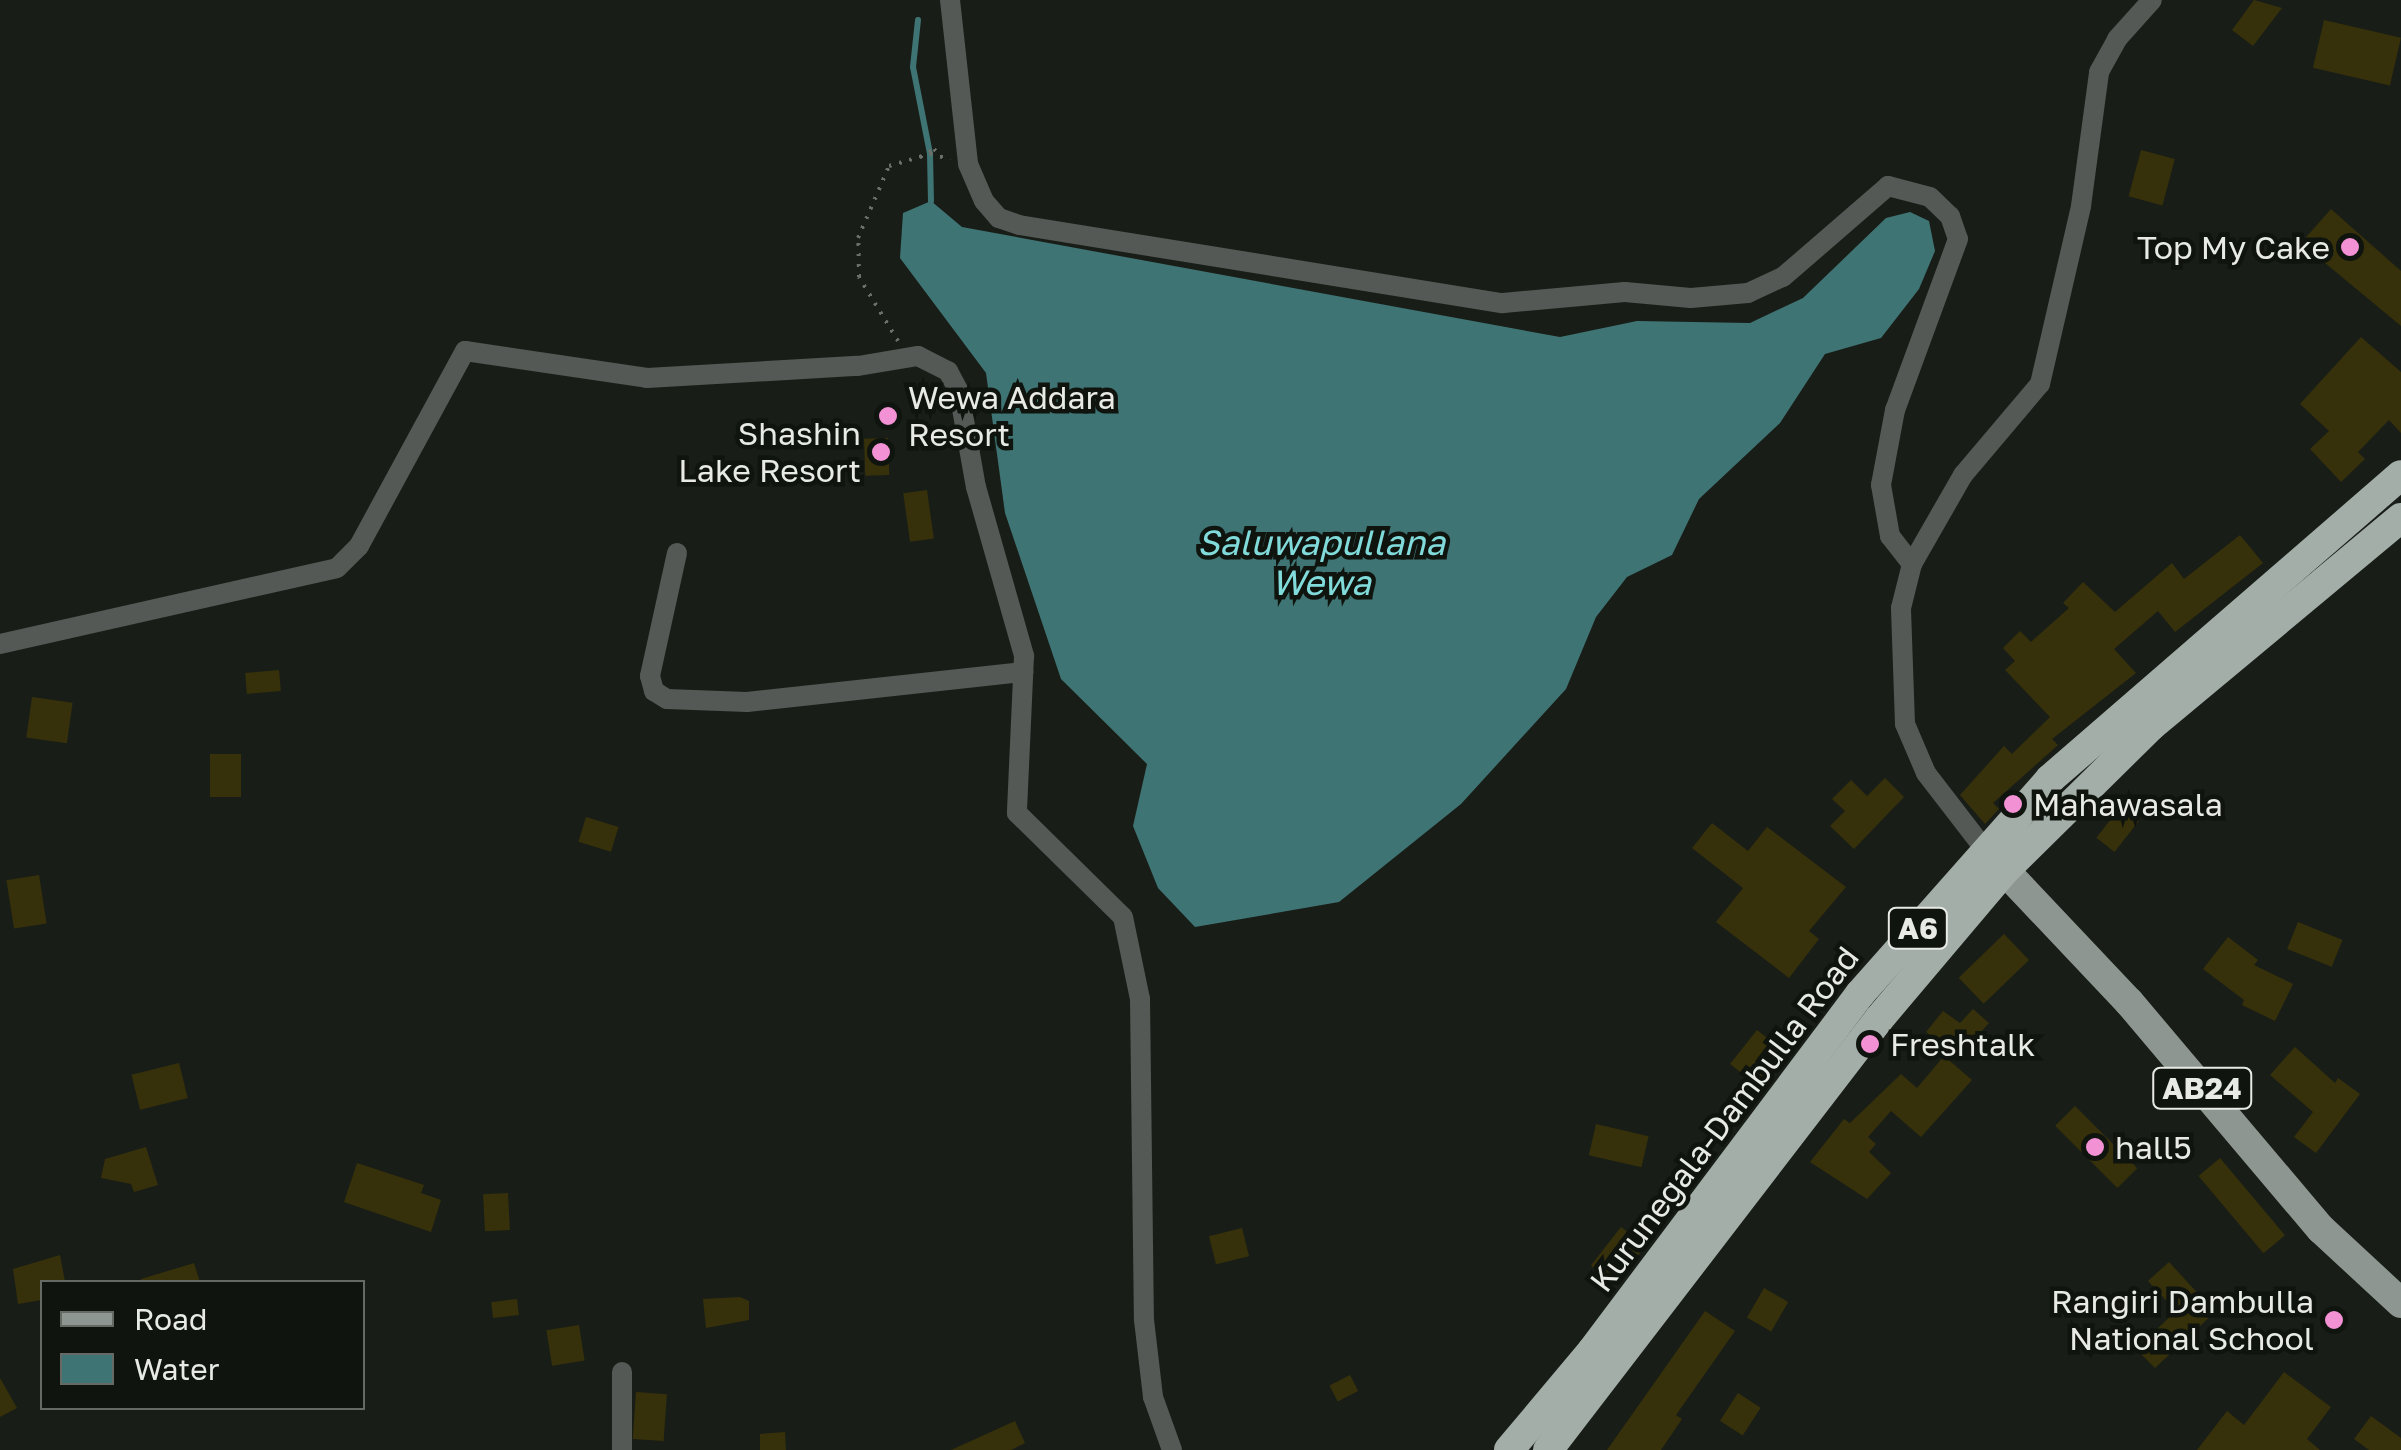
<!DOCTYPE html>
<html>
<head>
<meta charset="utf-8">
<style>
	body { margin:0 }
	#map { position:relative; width:2401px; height:1450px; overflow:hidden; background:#191d17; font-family:"Golos Text",sans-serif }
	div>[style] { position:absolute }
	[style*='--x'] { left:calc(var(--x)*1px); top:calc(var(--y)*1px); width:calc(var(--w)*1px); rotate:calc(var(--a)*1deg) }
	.water>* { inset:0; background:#3f7474 }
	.stream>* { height:6px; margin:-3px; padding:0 3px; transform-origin:3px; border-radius:3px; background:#3f7474 }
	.building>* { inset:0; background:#36310a; transform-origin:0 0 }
	.path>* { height:4px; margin-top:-2px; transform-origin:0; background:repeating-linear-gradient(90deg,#6b6e69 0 2.5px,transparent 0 10.5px) }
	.street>* { height:20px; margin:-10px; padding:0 10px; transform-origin:10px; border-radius:10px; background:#545956 }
	.primary>* { height:30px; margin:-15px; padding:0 15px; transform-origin:15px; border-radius:15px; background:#8d9691 }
	.highway>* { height:30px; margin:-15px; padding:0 15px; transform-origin:15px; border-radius:15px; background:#a3aea9 }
	.dots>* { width:28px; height:28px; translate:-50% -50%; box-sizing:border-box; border:5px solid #10140e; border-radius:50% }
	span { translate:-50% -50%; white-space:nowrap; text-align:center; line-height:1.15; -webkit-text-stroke:9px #10140e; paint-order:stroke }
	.shield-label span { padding:2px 8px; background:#10140e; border:2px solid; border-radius:8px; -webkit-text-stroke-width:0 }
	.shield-label { font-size:30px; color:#e7eae5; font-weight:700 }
	.poi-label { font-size:32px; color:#e7eae5 }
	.right { translate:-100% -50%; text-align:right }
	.left { translate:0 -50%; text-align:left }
	.street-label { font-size:32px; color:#e7eae5 }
	.water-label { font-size:35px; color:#81dbdb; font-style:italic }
	.legend { position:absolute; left:40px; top:1280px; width:325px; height:130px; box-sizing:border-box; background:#10140e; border:2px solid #666a64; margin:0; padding:12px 18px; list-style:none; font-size:30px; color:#e7eae5 }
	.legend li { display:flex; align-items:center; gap:20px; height:50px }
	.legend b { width:50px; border:2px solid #666a64 }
</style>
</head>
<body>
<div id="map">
	<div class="water">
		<div style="clip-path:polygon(931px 201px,962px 227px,1560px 337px,1637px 321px,1750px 323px,1803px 298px,1886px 218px,1910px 212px,1929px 221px,1935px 251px,1919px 289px,1881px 338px,1825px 354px,1780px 423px,1699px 499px,1672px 555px,1627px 577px,1596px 617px,1566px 689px,1461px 804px,1339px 902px,1195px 927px,1158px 888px,1133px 826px,1147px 764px,1061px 679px,1005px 513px,986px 373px,900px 258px,903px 213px)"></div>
	</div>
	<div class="stream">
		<div style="--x:918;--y:20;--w:47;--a:96.1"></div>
		<div style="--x:913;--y:67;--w:89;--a:78.9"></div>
		<div style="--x:930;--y:154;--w:47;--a:88.8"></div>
	</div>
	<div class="building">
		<div style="clip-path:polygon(2254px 0,2282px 8px,2253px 46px,2232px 30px)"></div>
		<div style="left:2324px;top:20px;width:79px;height:49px;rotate:13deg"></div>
		<div style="left:2141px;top:150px;width:35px;height:48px;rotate:15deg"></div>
		<div style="clip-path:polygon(2331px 209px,2401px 271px,2401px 326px,2301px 243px)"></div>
		<div style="clip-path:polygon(2361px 337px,2401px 372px,2401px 433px,2389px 420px,2358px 452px,2365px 459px,2341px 482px,2310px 449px,2329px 431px,2300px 404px)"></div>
		<div style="left:888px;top:438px;width:37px;height:24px;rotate:88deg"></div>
		<div style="left:927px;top:490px;width:49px;height:24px;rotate:82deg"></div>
		<div style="clip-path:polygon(2240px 535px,2263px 563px,2175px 632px,2158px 611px,2114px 649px,2136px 673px,2052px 739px,2058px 745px,1993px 803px,1999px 809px,1985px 824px,1960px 795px,2004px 746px,2012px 754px,2050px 717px,2005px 670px,2015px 661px,2003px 648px,2020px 631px,2031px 642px,2069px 608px,2063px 603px,2083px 582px,2115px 612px,2172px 563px,2184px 579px)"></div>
		<div style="left:279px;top:670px;width:21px;height:34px;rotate:85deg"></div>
		<div style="left:32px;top:697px;width:41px;height:41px;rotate:8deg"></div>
		<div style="left:210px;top:754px;width:31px;height:43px"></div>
		<div style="clip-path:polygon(1885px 778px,1904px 797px,1854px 849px,1830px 826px,1845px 811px,1832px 799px,1851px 780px,1867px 796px)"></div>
		<div style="left:2129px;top:796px;width:23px;height:53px;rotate:38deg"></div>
		<div style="left:586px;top:817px;width:34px;height:26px;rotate:17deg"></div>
		<div style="clip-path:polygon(1712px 823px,1748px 851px,1767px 827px,1846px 887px,1809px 931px,1819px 939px,1789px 978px,1716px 922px,1743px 888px,1692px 848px)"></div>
		<div style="left:39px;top:875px;width:49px;height:33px;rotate:81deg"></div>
		<div style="left:2298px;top:922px;width:48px;height:29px;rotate:22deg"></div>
		<div style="left:2004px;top:934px;width:36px;height:63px;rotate:46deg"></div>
		<div style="clip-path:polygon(2228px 937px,2258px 960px,2254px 965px,2293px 984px,2275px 1021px,2242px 1005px,2244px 1000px,2203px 969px)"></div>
		<div style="clip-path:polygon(1973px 1009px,1989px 1023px,1959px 1056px,1926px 1032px,1943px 1011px,1960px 1023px)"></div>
		<div style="clip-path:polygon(1757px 1030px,1784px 1051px,1764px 1091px,1730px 1064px)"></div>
		<div style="clip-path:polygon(2295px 1047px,2335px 1083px,2338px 1078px,2360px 1094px,2316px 1153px,2294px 1137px,2313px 1112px,2270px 1075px)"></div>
		<div style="clip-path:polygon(1944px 1056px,1972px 1080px,1921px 1137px,1891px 1111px,1868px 1137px,1876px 1144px,1869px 1152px,1891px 1173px,1867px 1199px,1810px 1162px,1844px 1119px,1850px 1123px,1901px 1074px,1917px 1088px)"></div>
		<div style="left:179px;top:1063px;width:36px;height:49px;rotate:76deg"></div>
		<div style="left:2075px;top:1106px;width:88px;height:28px;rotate:45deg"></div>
		<div style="left:1596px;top:1124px;width:54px;height:32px;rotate:13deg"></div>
		<div style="clip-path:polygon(146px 1147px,158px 1185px,134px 1192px,131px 1184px,101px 1178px,105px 1159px)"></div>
		<div style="left:2220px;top:1158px;width:101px;height:28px;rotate:50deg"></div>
		<div style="clip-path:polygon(357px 1163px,424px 1185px,421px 1193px,441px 1200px,431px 1232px,344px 1202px)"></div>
		<div style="left:508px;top:1193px;width:37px;height:25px;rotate:87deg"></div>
		<div style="left:1621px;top:1227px;width:31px;height:49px;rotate:38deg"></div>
		<div style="left:1242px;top:1228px;width:29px;height:34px;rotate:76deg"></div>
		<div style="clip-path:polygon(60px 1255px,65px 1282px,42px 1282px,42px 1300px,18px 1304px,13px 1269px)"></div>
		<div style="clip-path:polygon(2169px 1262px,2215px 1312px,2155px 1368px,2136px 1349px,2176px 1311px,2148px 1281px)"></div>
		<div style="clip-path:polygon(194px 1263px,200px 1282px,142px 1282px,141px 1279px)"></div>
		<div style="left:1764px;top:1288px;width:28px;height:34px;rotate:30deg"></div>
		<div style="clip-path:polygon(740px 1297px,749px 1301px,749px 1320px,706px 1328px,703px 1299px)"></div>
		<div style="left:517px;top:1299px;width:16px;height:26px;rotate:83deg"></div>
		<div style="clip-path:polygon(1705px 1311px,1735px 1331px,1676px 1415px,1682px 1419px,1661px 1450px,1607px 1450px)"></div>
		<div style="left:579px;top:1325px;width:36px;height:33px;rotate:81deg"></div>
		<div style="clip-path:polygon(2284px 1372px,2331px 1407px,2307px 1439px,2320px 1450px,2197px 1450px,2227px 1411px,2244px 1425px)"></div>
		<div style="left:1350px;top:1375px;width:18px;height:23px;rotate:63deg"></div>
		<div style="clip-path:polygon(0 1378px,17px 1408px,0 1417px)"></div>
		<div style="left:636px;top:1392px;width:31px;height:47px;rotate:4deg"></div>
		<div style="left:1738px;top:1393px;width:27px;height:33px;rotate:33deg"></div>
		<div style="clip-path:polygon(2371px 1416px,2401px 1438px,2401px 1450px,2369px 1450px,2354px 1439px)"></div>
		<div style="clip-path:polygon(1015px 1421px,1025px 1443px,1011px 1450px,951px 1450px)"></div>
		<div style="clip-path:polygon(785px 1432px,786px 1450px,760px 1450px,760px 1434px)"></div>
	</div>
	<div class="path">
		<div style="--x:920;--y:157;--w:16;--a:-30"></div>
		<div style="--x:934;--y:149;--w:11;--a:49"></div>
		<div style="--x:898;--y:341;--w:75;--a:-121.4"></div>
		<div style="--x:859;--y:277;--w:39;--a:-91"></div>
		<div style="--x:858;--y:238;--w:78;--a:-66.7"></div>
		<div style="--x:889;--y:166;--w:43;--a:-16.3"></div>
		<div style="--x:930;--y:154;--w:21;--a:14"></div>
	</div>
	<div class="street">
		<div style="--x:950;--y:0;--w:165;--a:83.7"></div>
		<div style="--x:968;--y:164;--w:40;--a:66.6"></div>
		<div style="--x:984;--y:201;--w:23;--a:49"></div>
		<div style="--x:999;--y:218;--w:21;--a:19"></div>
		<div style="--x:1019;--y:225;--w:490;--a:9.2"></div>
		<div style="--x:1503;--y:303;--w:122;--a:-5.2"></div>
		<div style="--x:1625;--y:292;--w:66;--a:5.2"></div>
		<div style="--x:1691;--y:298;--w:57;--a:-5"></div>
		<div style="--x:1748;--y:293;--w:38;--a:-25"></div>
		<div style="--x:1783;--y:277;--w:139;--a:-40.9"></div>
		<div style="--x:1888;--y:186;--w:43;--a:14.7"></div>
		<div style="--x:1930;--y:197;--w:28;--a:44"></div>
		<div style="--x:1950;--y:216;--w:24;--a:71"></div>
		<div style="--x:1958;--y:239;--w:182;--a:110.2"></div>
		<div style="--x:1895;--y:410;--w:76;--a:100.6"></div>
		<div style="--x:1881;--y:485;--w:52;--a:80"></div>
		<div style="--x:1890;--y:536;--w:36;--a:52"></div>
		<div style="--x:677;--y:553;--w:126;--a:102.4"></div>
		<div style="--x:650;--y:676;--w:16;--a:75"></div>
		<div style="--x:654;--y:691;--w:15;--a:32"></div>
		<div style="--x:667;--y:699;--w:80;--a:2.1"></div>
		<div style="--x:747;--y:702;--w:278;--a:-6.2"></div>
		<div style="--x:0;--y:644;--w:345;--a:-12.7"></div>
		<div style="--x:337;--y:568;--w:31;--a:-45"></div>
		<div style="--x:359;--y:546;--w:222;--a:-61.5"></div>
		<div style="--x:465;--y:351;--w:184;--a:8.4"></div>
		<div style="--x:647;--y:378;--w:211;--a:-3.3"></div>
		<div style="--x:858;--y:366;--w:61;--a:-9.5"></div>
		<div style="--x:918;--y:356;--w:34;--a:27"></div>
		<div style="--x:948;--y:371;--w:24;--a:62"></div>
		<div style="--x:959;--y:392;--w:97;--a:79.9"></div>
		<div style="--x:976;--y:487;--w:176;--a:74.1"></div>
		<div style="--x:1024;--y:656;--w:157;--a:92.6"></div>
		<div style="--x:1017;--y:813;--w:148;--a:44.5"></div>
		<div style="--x:1123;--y:917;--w:84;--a:78.3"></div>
		<div style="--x:1140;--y:999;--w:321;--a:89.3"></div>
		<div style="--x:1144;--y:1320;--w:78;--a:83.3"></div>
		<div style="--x:1153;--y:1397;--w:56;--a:70.3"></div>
		<div style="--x:1986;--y:851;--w:98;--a:-127.6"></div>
		<div style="--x:1926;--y:773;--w:53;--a:-113.2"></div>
		<div style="--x:1905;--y:724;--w:116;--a:-92"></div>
		<div style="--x:1901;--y:608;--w:45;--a:-76"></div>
		<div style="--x:1912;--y:564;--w:103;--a:-60.2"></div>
		<div style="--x:1963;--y:475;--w:119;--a:-49.8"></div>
		<div style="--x:2040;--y:384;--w:183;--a:-77"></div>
		<div style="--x:2081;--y:206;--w:135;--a:-82.3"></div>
		<div style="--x:2099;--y:72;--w:38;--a:-61"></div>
		<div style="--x:2117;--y:39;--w:52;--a:-48.1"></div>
		<div style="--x:622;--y:1450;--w:78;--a:-90"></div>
	</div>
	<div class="primary">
		<div style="--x:1988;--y:853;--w:205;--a:46.6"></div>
		<div style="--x:2129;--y:1002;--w:297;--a:49.8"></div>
		<div style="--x:2321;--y:1229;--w:109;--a:42.8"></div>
	</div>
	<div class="highway">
		<div style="--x:1509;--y:1450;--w:129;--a:-50"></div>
		<div style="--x:1592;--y:1351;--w:446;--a:-53.1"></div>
		<div style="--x:1860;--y:994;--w:287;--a:-48.5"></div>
		<div style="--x:2050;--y:779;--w:464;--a:-40.9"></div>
		<div style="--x:1548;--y:1450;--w:543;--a:-52.48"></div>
		<div style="--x:1879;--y:1019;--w:194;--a:-49.8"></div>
		<div style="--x:2004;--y:871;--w:206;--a:-44.6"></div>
		<div style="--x:2151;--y:726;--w:325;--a:-39.8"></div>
	</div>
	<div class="dots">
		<div style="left:2350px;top:247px;background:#f391d5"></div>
		<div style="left:888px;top:416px;background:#f391d5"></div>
		<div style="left:881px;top:452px;background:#f391d5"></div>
		<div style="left:2013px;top:804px;background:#f391d5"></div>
		<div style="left:1870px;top:1044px;background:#f391d5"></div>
		<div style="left:2095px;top:1147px;background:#f391d5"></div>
		<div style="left:2334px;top:1320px;background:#f391d5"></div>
	</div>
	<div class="shield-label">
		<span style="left:1918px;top:928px">A6</span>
		<span style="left:2202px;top:1088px">AB24</span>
	</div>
	<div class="poi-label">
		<span class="right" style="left:2330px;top:247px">Top My Cake</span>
		<span class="left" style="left:908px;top:416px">Wewa Addara<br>Resort</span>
		<span class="right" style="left:861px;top:452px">Shashin<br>Lake Resort</span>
		<span class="left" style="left:2033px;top:804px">Mahawasala</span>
		<span class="left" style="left:1890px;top:1044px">Freshtalk</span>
		<span class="left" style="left:2115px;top:1147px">hall5</span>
		<span class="right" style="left:2314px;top:1320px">Rangiri Dambulla<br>National School</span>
	</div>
	<div class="street-label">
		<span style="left:1724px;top:1119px;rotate:-53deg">Kurunegala-Dambulla Road</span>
	</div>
	<div class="water-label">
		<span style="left:1321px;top:562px">Saluwapullana<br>Wewa</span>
	</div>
	<ul class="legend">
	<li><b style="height:12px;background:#8d9691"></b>Road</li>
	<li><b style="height:28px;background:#3f7474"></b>Water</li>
	</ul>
</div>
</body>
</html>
